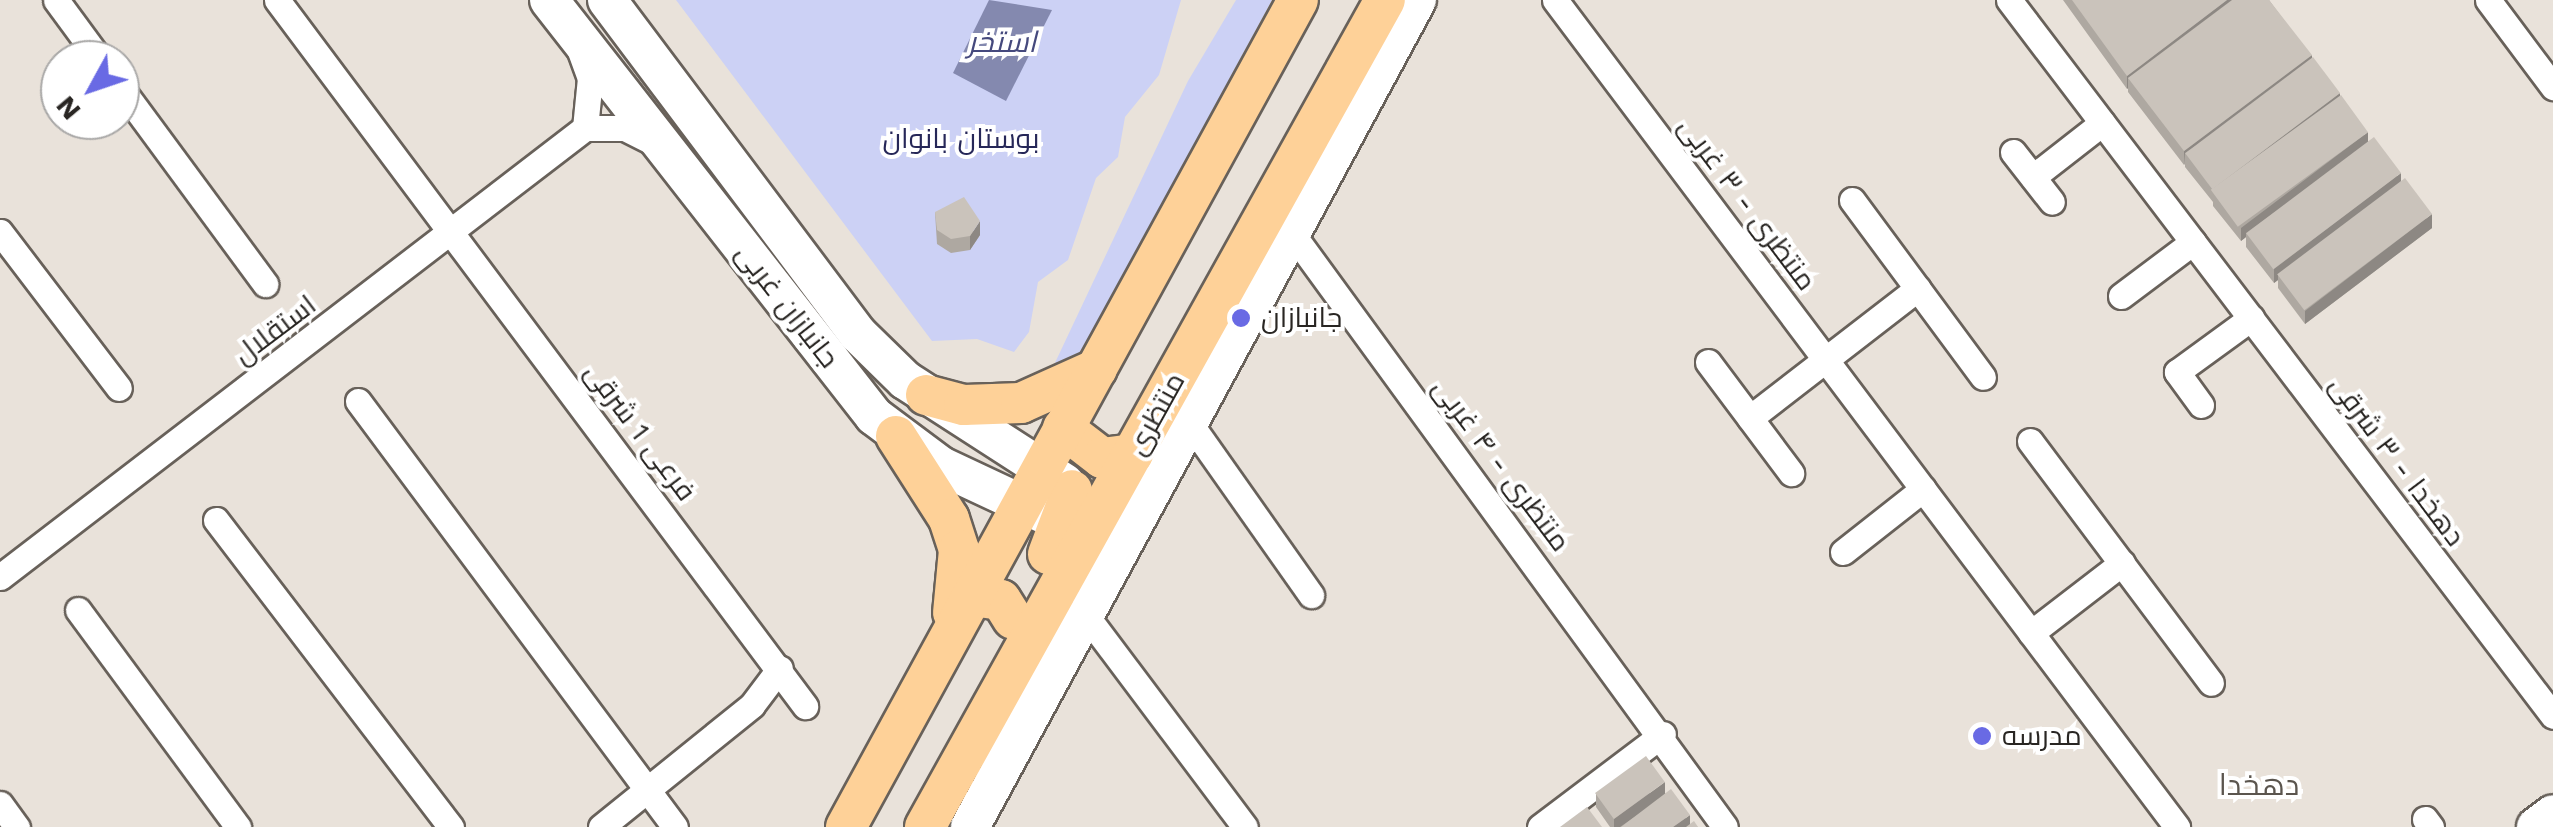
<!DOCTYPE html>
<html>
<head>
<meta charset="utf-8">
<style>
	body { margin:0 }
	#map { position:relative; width:2553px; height:827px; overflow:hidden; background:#e9e2da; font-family:"Work Sans",Cairo,sans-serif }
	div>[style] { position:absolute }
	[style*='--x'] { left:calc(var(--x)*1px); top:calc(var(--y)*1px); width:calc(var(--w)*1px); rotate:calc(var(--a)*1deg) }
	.green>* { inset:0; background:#ccd1f5 }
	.water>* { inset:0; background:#8489af }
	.roads { filter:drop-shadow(2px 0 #68615a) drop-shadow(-2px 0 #68615a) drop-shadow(0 2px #68615a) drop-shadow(0 -2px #68615a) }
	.street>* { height:25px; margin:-12.5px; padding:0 12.5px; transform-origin:12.5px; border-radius:12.5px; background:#fff }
	.secondary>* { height:38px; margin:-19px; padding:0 19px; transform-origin:19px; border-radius:19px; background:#fff }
	.primary>* { height:40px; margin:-20px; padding:0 20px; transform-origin:20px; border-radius:20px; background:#fed198 }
	.wall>* { inset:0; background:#aea8a1 }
	.shaded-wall>* { inset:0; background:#8d8883 }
	.building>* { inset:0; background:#cac3bb; transform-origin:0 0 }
	.dots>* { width:28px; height:28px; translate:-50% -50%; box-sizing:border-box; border:5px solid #fff; border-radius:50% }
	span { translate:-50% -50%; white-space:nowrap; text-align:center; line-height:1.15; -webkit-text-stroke:8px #fff; paint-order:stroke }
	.park-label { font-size:28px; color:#262758 }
	.street-label { font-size:28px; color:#292623 }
	.poi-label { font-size:28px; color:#292623 }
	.left { translate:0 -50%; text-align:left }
	.water-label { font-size:30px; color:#45497d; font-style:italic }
	.neighbourhood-label { font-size:30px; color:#5b554e }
	.north { position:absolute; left:40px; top:40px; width:100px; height:100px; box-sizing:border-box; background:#fff; border:2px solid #a9a8a7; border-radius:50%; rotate:230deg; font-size:28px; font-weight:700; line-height:40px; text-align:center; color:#292623 }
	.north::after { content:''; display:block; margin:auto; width:35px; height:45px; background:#696ae4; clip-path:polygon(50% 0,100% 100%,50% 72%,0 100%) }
</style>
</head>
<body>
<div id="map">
	<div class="green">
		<div style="clip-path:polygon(676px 0,1181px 0,1159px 75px,1125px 117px,1118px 157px,1096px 178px,1068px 260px,1038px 282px,1029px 332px,1014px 352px,977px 339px,932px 341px)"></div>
		<div style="clip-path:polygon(1236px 0,1272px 0,1081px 354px,1053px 367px,1188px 81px)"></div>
	</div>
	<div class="water">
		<div style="clip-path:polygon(989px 0,1052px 10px,1006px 101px,953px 73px)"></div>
	</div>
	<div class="roads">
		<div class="street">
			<div style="--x:56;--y:0;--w:74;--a:53.7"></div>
			<div style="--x:277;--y:0;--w:882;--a:53.21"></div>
			<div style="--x:1555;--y:0;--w:1035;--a:53.05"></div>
			<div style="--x:2009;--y:0;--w:899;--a:52.77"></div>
			<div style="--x:2488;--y:0;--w:109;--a:53.2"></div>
			<div style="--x:580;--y:51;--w:29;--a:70"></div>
			<div style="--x:590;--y:78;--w:50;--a:95.7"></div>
			<div style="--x:120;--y:87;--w:245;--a:53.6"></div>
			<div style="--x:2013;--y:152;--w:63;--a:52"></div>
			<div style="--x:2033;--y:177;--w:88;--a:-38"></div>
			<div style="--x:1852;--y:200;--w:220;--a:53.5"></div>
			<div style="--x:0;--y:232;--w:196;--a:52.7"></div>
			<div style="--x:1291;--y:232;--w:736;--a:53.89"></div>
			<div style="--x:2121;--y:296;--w:90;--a:-36.9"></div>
			<div style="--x:1708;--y:362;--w:139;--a:53.2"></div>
			<div style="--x:358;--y:401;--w:531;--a:53.35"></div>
			<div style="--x:2201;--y:405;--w:41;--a:-126"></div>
			<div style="--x:2177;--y:372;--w:92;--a:-36.1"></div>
			<div style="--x:1750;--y:418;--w:212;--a:-37.7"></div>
			<div style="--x:1189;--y:422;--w:212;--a:54.8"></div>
			<div style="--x:2030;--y:441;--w:302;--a:53.2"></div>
			<div style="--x:216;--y:520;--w:387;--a:52.6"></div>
			<div style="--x:1843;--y:552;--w:102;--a:-38.2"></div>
			<div style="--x:0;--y:577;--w:737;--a:-37.51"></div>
			<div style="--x:585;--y:128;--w:40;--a:0"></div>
			<div style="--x:625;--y:128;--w:34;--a:27"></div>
			<div style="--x:78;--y:610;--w:270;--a:53.6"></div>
			<div style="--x:1085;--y:614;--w:266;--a:53.1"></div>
			<div style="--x:2031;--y:633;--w:115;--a:-37.6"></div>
			<div style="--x:0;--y:804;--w:29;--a:54"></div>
			<div style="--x:2425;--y:819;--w:10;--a:53"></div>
			<div style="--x:601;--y:827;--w:194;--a:-38.9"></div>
			<div style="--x:752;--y:705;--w:46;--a:-52.9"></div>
			<div style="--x:1540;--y:827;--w:154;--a:-37.1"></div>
		</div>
		<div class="secondary">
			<div style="--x:549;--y:0;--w:528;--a:52"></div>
			<div style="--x:874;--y:416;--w:84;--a:36.7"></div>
			<div style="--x:941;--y:466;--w:120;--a:25.1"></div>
			<div style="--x:607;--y:0;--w:418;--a:53.1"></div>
			<div style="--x:858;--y:334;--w:66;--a:44.4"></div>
			<div style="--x:905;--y:380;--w:190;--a:32.8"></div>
			<div style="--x:970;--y:827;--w:940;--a:-61.61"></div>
			<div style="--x:2536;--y:827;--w:21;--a:-37"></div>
		</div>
		<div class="primary">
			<div style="--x:926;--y:395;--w:39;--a:15"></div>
			<div style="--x:964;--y:405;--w:57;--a:-2"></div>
			<div style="--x:1021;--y:403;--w:83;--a:-24.1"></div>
			<div style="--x:1063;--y:428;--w:49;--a:37.6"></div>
			<div style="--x:1102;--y:458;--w:31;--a:-7"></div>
			<div style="--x:896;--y:436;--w:98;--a:57.4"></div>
			<div style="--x:949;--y:519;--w:33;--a:72"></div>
			<div style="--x:959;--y:550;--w:63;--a:95.4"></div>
			<div style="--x:1048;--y:554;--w:68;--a:-69.4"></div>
			<div style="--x:972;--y:596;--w:29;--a:8"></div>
			<div style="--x:1001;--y:600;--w:22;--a:58"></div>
			<div style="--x:846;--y:827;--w:942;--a:-61.34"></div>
			<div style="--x:925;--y:827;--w:946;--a:-60.92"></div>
		</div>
	</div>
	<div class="wall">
		<div style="clip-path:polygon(2063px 0,2269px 0,2340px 96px,2368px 141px,2401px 181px,2432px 228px,2305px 324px,2278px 288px,2278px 280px,2274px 283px,2246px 247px,2246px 237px,2241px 241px,2213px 206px,2213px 202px,2185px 167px,2185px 164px,2184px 165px,2128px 92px,2128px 88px,2127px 89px)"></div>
		<div style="clip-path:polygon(935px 212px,980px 235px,970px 250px,951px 253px,937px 244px)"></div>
		<div style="clip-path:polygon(1665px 793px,1690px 824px,1698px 827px,1610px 827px,1596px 807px,1596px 794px)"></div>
	</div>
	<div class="shaded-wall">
		<div style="clip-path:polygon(2227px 0,2245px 0,2128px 78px,2128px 88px,2127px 89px,2127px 76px)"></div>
		<div style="clip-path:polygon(2312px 55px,2312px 68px,2185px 153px,2184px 165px,2184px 151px)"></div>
		<div style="clip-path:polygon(2340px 93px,2340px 107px,2213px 192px,2213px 203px,2213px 189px)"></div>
		<div style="clip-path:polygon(2368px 132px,2368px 145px,2246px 233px,2246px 237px,2241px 241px,2241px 228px)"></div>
		<div style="clip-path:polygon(2401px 173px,2401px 186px,2278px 275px,2278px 280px,2274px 283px,2274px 269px)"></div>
		<div style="clip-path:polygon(2432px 214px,2432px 228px,2305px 324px,2305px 311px)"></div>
		<div style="clip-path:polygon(980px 221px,980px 235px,970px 250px,970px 236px)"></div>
		<div style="clip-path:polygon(1665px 782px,1665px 796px,1620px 827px,1614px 827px,1614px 819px)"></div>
		<div style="clip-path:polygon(1690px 815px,1690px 827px,1673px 827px)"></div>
	</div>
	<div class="building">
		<div style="clip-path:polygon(2072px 0,2227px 0,2127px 76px)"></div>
		<div style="clip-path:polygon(2232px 0,2269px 0,2312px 55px,2184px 151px,2128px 78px)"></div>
		<div style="left:2313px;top:57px;width:45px;height:160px;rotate:53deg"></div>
		<div style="left:2341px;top:95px;width:46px;height:161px;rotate:54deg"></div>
		<div style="left:2374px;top:137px;width:45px;height:160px;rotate:53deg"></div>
		<div style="left:2405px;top:178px;width:45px;height:160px;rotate:53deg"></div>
		<div style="clip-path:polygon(964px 197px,980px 221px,970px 236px,951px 239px,937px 230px,935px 212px)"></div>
		<div style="left:1646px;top:756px;width:32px;height:63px;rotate:54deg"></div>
		<div style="clip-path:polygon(1671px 789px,1690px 815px,1673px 827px,1621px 827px)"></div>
		<div style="clip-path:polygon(1587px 807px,1602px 827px,1560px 827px)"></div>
		<div style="clip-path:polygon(1694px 821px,1698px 827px,1686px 827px)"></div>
	</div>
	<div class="dots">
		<div style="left:1241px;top:318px;background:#696ae4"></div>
		<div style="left:1982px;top:736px;background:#696ae4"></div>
	</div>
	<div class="park-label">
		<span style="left:961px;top:139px">بوستان بانوان</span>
	</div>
	<div class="street-label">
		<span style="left:1747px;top:204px;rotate:53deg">منتظری - ۳ غربی</span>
		<span style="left:787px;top:306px;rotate:52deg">جانبازان غربی</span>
		<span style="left:275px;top:330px;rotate:-37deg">استقلال</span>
		<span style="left:1156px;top:414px;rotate:-61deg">منتظری</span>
		<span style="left:640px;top:432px;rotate:53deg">فرعی 1 شرقی</span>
		<span style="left:2397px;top:461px;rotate:53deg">دهخدا - ۳ شرقی</span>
		<span style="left:1501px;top:465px;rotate:53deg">منتظری - ۴ غربی</span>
	</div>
	<div class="poi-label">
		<span class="left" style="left:1261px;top:318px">جانبازان</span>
		<span class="left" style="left:2002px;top:736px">مدرسه</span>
	</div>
	<div class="water-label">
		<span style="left:1002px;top:42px">استخر</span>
	</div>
	<div class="neighbourhood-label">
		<span style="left:2259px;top:785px">دهخدا</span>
	</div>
	<div class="north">N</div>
</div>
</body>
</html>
